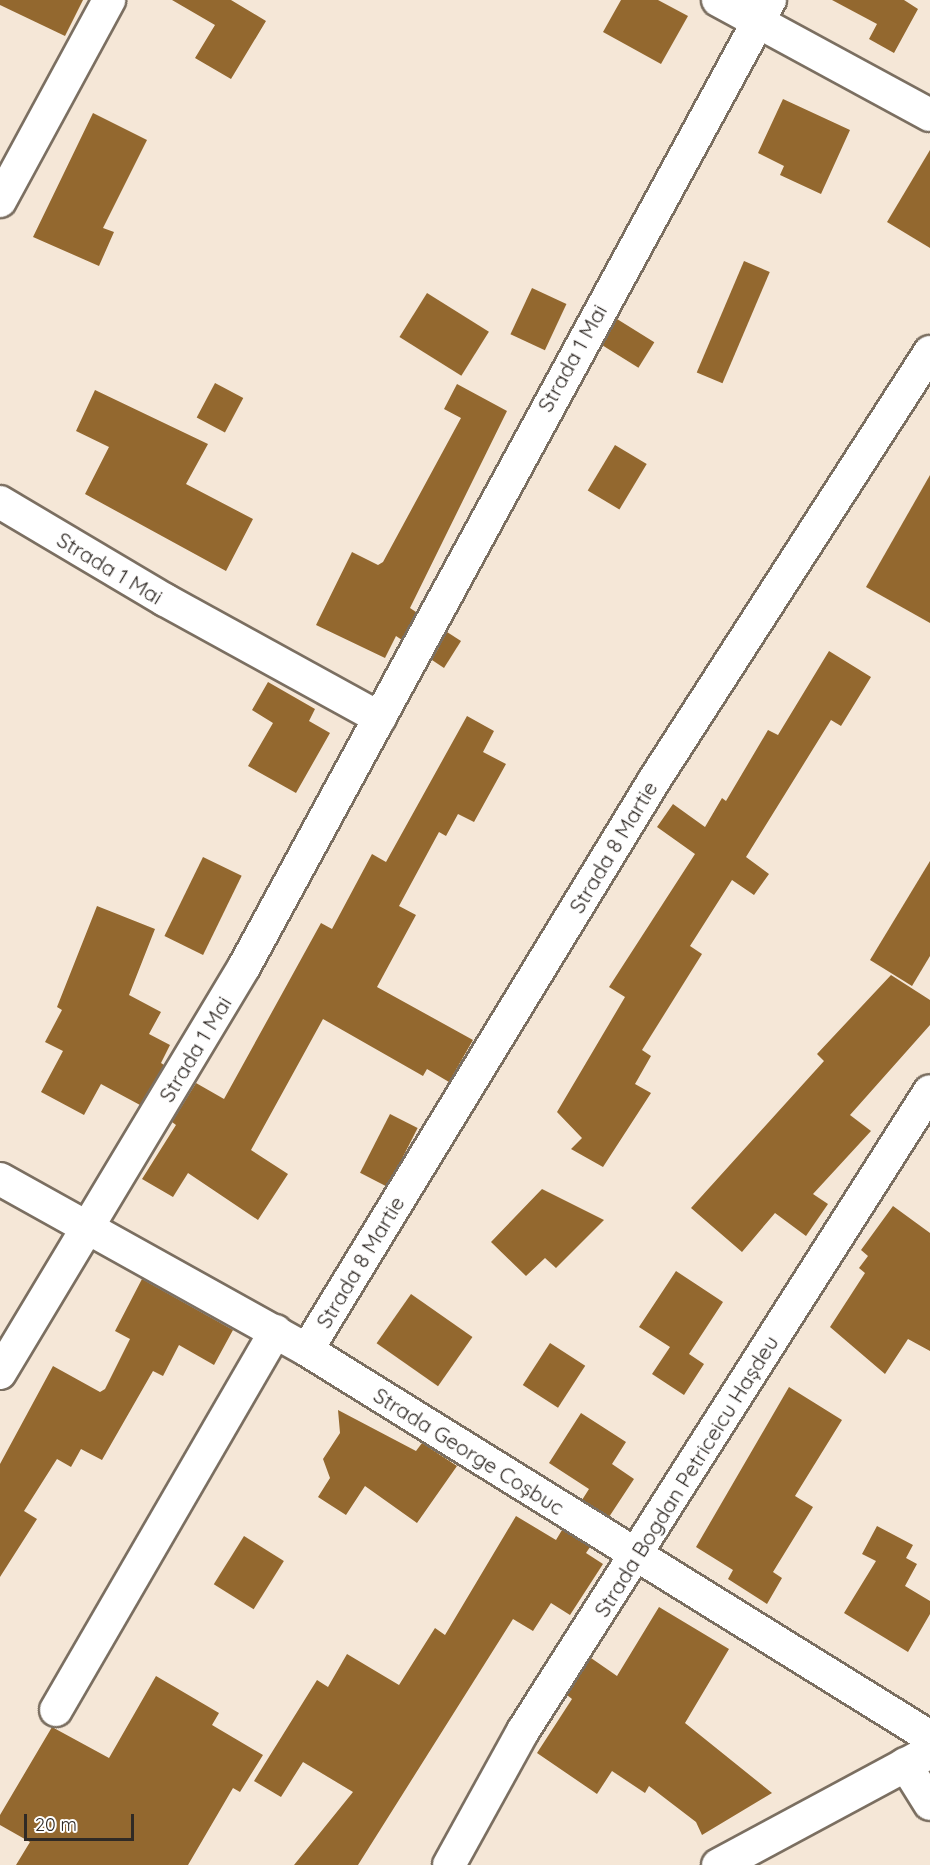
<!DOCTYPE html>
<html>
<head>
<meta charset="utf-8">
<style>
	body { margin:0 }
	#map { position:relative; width:930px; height:1865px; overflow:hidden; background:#f5e7d7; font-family:Quicksand,sans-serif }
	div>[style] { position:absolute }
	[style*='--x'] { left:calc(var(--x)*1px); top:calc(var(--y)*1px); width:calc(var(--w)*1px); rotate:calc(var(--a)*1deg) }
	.building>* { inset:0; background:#93682f; transform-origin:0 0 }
	.roads { filter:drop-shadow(2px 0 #7b6f61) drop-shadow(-2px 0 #7b6f61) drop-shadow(0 2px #7b6f61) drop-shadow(0 -2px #7b6f61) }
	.street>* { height:32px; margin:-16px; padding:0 16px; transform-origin:16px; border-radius:16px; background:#fff }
	.secondary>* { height:33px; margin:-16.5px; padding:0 16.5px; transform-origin:16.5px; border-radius:16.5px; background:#fff }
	span { translate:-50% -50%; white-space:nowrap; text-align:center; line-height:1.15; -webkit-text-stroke:6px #fff; paint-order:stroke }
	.street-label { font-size:21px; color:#302a25 }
	.scale { position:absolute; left:24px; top:1814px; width:110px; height:27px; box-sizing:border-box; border:3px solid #302a25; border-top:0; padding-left:8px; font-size:18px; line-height:21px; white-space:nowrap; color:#302a25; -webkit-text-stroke:4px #fff; paint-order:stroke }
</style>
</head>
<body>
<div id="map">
	<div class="building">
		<div style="clip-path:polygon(0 0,83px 0,65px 36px,0 5px)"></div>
		<div style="clip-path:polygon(172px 0,231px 0,266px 21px,231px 79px,195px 58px,215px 25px)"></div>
		<div style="clip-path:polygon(621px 0,658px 0,688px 16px,661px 64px,603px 32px)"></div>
		<div style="clip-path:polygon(832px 0,904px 0,918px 9px,894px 53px,869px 39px,877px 24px)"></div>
		<div style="clip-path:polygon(783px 99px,850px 130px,821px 194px,780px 175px,784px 166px,758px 153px)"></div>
		<div style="clip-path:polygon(93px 113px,147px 140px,103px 228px,114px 232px,99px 266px,33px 237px)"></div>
		<div style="clip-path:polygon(930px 150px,930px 248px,887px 222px)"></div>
		<div style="left:744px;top:261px;width:28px;height:121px;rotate:23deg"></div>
		<div style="left:532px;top:288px;width:38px;height:51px;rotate:25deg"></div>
		<div style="left:427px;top:293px;width:73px;height:52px;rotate:32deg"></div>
		<div style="left:617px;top:319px;width:44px;height:30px;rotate:32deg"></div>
		<div style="left:215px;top:383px;width:32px;height:39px;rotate:28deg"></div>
		<div style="clip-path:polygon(457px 384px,507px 411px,410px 608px,416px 612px,402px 640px,396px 636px,385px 658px,316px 625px,352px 552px,378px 565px,383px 562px,461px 418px,444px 409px)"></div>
		<div style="clip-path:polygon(95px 390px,208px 444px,186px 484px,253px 519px,226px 571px,85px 494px,109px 447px,76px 431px)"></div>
		<div style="left:615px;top:445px;width:37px;height:53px;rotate:31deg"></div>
		<div style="clip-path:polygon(930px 475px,930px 623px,866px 587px)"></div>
		<div style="clip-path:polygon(447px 632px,461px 641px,444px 668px,432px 660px)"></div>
		<div style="clip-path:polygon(829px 651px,871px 677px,841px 726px,831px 720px,746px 857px,769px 874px,754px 895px,732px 880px,690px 946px,702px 954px,642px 1050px,651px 1056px,635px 1084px,651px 1093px,603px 1167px,571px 1149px,582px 1138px,557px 1112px,625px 997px,609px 987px,695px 854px,657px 827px,673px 804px,705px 827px,722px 798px,726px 801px,768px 730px,778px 735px)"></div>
		<div style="clip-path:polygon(268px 682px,315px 709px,309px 721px,330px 733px,296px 793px,248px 766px,273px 723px,252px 710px)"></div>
		<div style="clip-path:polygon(467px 716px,494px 731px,483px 752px,506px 764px,474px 822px,458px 814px,446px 836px,439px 832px,399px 906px,416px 915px,377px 987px,473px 1040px,449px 1082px,427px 1069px,423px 1076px,323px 1019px,251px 1150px,288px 1174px,258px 1220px,188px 1173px,173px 1197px,142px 1179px,176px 1125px,172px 1122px,196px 1083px,224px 1099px,321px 923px,332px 929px,372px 854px,386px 862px)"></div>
		<div style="left:203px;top:857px;width:43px;height:88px;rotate:26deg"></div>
		<div style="clip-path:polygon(930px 861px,930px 956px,912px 986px,870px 960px)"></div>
		<div style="clip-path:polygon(97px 906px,155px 929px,129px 995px,161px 1012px,149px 1034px,170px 1045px,161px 1063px,164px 1065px,140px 1105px,101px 1084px,84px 1115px,41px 1092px,63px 1051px,45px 1042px,62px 1010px,57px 1007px)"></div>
		<div style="clip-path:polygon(891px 975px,930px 1000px,930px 1025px,850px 1115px,871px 1131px,813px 1194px,828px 1204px,806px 1236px,775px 1213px,742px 1252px,691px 1208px,824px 1061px,817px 1054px)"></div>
		<div style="left:390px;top:1114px;width:31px;height:66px;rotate:27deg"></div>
		<div style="clip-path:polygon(542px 1189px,604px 1220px,556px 1268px,545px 1258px,526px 1276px,491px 1242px)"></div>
		<div style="clip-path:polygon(893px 1206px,930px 1233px,930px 1351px,908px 1339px,885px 1374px,830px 1327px,865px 1273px,859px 1268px,868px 1256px,861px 1250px)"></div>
		<div style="clip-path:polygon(676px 1271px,723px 1302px,689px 1354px,704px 1364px,684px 1395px,652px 1374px,670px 1347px,639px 1327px)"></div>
		<div style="clip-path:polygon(142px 1279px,233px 1330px,214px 1365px,179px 1345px,163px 1376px,153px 1371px,102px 1460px,81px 1449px,71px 1467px,57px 1459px,24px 1511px,37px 1519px,0 1577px,0 1464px,53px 1366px,100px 1392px,105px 1389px,130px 1339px,115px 1331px)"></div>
		<div style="left:411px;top:1294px;width:75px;height:60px;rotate:35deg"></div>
		<div style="left:550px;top:1343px;width:42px;height:50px;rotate:33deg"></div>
		<div style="clip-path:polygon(789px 1387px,842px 1420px,795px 1496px,813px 1507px,773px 1572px,782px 1578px,767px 1604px,728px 1579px,733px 1570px,696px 1547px)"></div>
		<div style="clip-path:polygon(338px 1410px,416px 1451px,422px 1443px,457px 1466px,417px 1523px,365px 1486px,346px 1515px,318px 1497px,330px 1478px,323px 1459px,340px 1433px)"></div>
		<div style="clip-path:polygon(581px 1413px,626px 1442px,612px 1464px,634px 1479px,609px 1517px,582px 1500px,589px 1489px,549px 1463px)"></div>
		<div style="clip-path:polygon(516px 1516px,556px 1540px,562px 1530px,590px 1547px,586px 1553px,603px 1564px,570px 1615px,551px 1603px,533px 1631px,513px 1619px,358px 1865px,294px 1865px,353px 1792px,303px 1762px,281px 1797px,254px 1781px,317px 1680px,328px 1687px,347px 1654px,399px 1685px,435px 1628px,445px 1635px)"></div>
		<div style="clip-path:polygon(877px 1526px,913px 1545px,906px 1558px,917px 1564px,905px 1586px,930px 1601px,930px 1614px,908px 1652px,844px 1613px,876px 1561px,862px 1554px)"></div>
		<div style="left:244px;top:1536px;width:47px;height:57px;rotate:32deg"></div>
		<div style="clip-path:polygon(659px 1607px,729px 1649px,685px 1723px,772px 1793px,702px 1835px,696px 1822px,649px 1786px,645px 1793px,612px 1771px,597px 1794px,537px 1753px,572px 1699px,567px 1695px,591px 1658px,617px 1676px)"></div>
		<div style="clip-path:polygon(156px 1676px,219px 1713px,212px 1725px,263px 1755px,240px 1792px,233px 1788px,188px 1865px,16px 1865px,30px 1842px,0 1825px,0 1815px,52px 1727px,109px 1758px)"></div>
	</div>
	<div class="roads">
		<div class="street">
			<div style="--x:718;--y:0;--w:241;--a:28.5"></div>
			<div style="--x:0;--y:201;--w:229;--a:-61.5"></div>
			<div style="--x:0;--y:502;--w:192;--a:30.7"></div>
			<div style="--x:165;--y:600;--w:245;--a:28.8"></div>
			<div style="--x:0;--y:1179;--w:351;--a:29.1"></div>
			<div style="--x:307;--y:1350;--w:733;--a:31.85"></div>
			<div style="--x:307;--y:1350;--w:669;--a:-58.64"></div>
			<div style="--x:655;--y:779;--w:508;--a:-57.22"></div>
			<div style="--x:0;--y:1373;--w:474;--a:-59"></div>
			<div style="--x:244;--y:967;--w:1101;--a:-61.46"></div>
			<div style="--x:56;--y:1710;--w:438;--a:-59.9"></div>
			<div style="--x:905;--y:1764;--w:47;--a:58"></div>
			<div style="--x:449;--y:1865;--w:153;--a:-61.1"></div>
			<div style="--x:523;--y:1731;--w:758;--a:-57.55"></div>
		</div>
		<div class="secondary">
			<div style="--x:718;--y:1865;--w:241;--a:-28.3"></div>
		</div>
	</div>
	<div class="street-label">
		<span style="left:572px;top:358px;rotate:-61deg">Strada 1 Mai</span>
		<span style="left:110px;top:568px;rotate:31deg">Strada 1 Mai</span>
		<span style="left:613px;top:847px;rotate:-59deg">Strada 8 Martie</span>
		<span style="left:195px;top:1049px;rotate:-59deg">Strada 1 Mai</span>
		<span style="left:360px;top:1262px;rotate:-59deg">Strada 8 Martie</span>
		<span style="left:469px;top:1451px;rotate:32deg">Strada George Coșbuc</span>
		<span style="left:686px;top:1476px;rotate:-58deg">Strada Bogdan Petriceicu Hașdeu</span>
	</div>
	<div class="scale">20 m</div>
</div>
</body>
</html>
